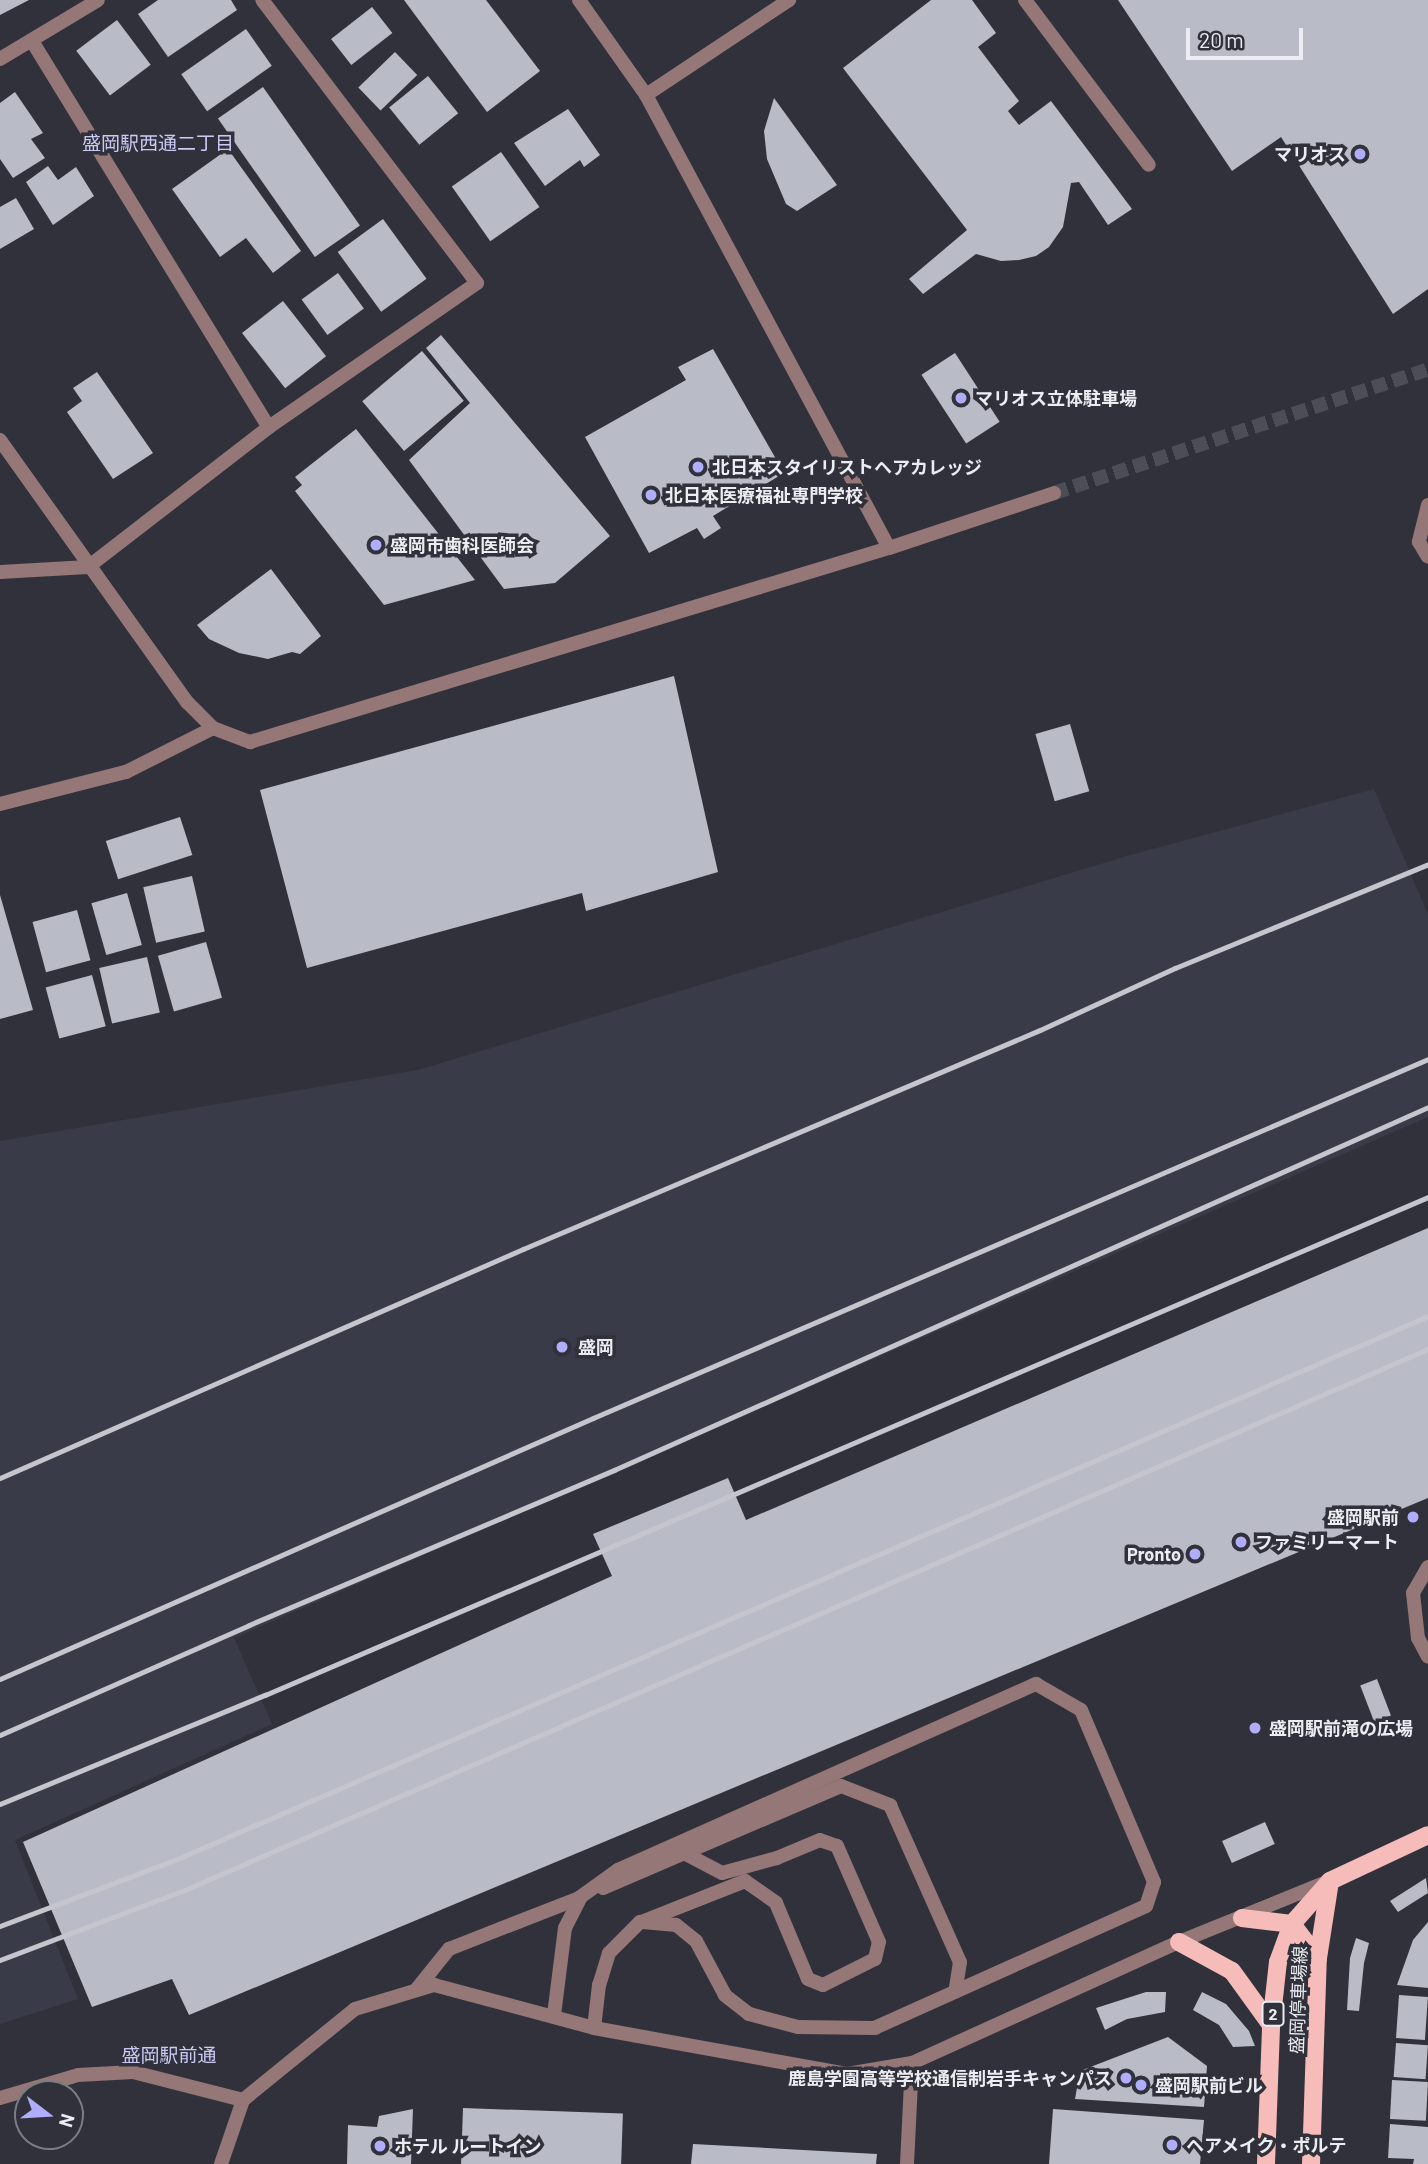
<!DOCTYPE html>
<html>
<head>
<meta charset="utf-8">
<style>
	body { margin:0 }
	#map { position:relative; width:1428px; height:2164px; overflow:hidden; background:#30313a; font-family:Barlow,"Noto Sans JP",sans-serif }
	div>[style] { position:absolute }
	[style*='--x'] { left:calc(var(--x)*1px); top:calc(var(--y)*1px); width:calc(var(--w)*1px); rotate:calc(var(--a)*1deg) }
	.built>* { inset:0; background:#393b48 }
	.building>* { inset:0; background:#b9bbc6; transform-origin:0 0 }
	.tertiary-tunnel>* { height:14px; margin-top:-7px; transform-origin:0; background:repeating-linear-gradient(90deg,#4c4d56 0 14px,transparent 0 21px) }
	.service>* { height:14px; margin:-7px; padding:0 7px; transform-origin:7px; border-radius:7px; background:#947776 }
	.pedestrian>* { height:14px; margin:-7px; padding:0 7px; transform-origin:7px; border-radius:7px; background:#947776 }
	.minor>* { height:14px; margin:-7px; padding:0 7px; transform-origin:7px; border-radius:7px; background:#947776 }
	.tertiary>* { height:14px; margin:-7px; padding:0 7px; transform-origin:7px; border-radius:7px; background:#947776 }
	.primary>* { height:18px; margin:-9px; padding:0 9px; transform-origin:9px; border-radius:9px; background:#f6bcb9 }
	.rail>* { height:5px; margin:-2.5px; padding:0 2.5px; transform-origin:2.5px; border-radius:2.5px; background:#c5c6cd }
	.dots>* { width:19px; height:19px; translate:-50% -50%; box-sizing:border-box; border:4px solid #30313a; border-radius:50% }
	span { translate:-50% -50%; white-space:nowrap; text-align:center; line-height:1.15; -webkit-text-stroke:7px #30313a; paint-order:stroke }
	.shield-label span { padding:2px 5px; background:#30313a; border:2px solid; border-radius:5px; -webkit-text-stroke-width:0 }
	.shield-label { font-size:16px; color:#ecedf3; font-weight:700 }
	.poi-label { font-size:18px; color:#ecedf3; font-weight:700 }
	.right { translate:-100% -50%; text-align:right }
	.left { translate:0 -50%; text-align:left }
	.street-label { font-size:18px; color:#ecedf3 }
	.neighbourhood-label { font-size:19px; color:#cacaf5 }
	.north { position:absolute; left:14px; top:2080px; width:70px; height:70px; box-sizing:border-box; background:#30313a; border:2px solid #7b7c84; border-radius:50%; rotate:107deg; font-size:19px; font-weight:700; line-height:28px; text-align:center; color:#ecedf3 }
	.north::after { content:''; display:block; margin:auto; width:24px; height:32px; background:#b0adfa; clip-path:polygon(50% 0,100% 100%,50% 72%,0 100%) }
	.scale { position:absolute; left:1186px; top:28px; width:117px; height:32px; box-sizing:border-box; border:4px solid #ecedf3; border-top:0; padding-left:9px; font-size:21px; line-height:24px; white-space:nowrap; color:#ecedf3; -webkit-text-stroke:5px #30313a; paint-order:stroke }
</style>
</head>
<body>
<div id="map">
	<div class="built">
		<div style="clip-path:polygon(1374px 789px,1428px 914px,1428px 1117px,234px 1638px,272px 1724px,15px 1840px,78px 1999px,0 2024px,0 1141px,418px 1070px,1127px 856px)"></div>
	</div>
	<div class="building">
		<div style="clip-path:polygon(0 0,29px 0,0 15px)"></div>
		<div style="clip-path:polygon(158px 0,231px 0,237px 10px,168px 57px,138px 14px)"></div>
		<div style="clip-path:polygon(404px 0,486px 0,540px 71px,487px 112px)"></div>
		<div style="clip-path:polygon(931px 0,972px 0,996px 33px,978px 47px,1019px 101px,1008px 111px,1019px 125px,1051px 101px,1132px 209px,1108px 225px,1079px 182px,1071px 183px,1063px 227px,1049px 247px,1036px 256px,1019px 260px,1001px 261px,976px 254px,923px 294px,909px 279px,967px 230px,843px 68px)"></div>
		<div style="clip-path:polygon(1118px 0,1428px 0,1428px 289px,1393px 314px,1281px 137px,1232px 171px)"></div>
		<div style="left:372px;top:7px;width:33px;height:52px;rotate:52deg"></div>
		<div style="left:117px;top:20px;width:56px;height:51px;rotate:53deg"></div>
		<div style="left:246px;top:29px;width:45px;height:79px;rotate:55deg"></div>
		<div style="left:395px;top:52px;width:32px;height:51px;rotate:46deg"></div>
		<div style="left:428px;top:76px;width:48px;height:50px;rotate:51deg"></div>
		<div style="left:263px;top:87px;width:169px;height:55px;rotate:55deg"></div>
		<div style="clip-path:polygon(15px 92px,43px 133px,31px 139px,45px 158px,13px 178px,0 159px,0 103px)"></div>
		<div style="clip-path:polygon(774px 98px,837px 185px,797px 211px,786px 204px,767px 159px,764px 131px)"></div>
		<div style="clip-path:polygon(568px 109px,600px 155px,584px 167px,580px 160px,545px 186px,514px 143px)"></div>
		<div style="clip-path:polygon(228px 149px,301px 251px,273px 273px,246px 238px,220px 257px,172px 189px)"></div>
		<div style="left:501px;top:152px;width:67px;height:60px;rotate:55deg"></div>
		<div style="clip-path:polygon(48px 166px,58px 180px,76px 167px,94px 196px,53px 225px,26px 182px)"></div>
		<div style="clip-path:polygon(16px 198px,34px 229px,0 249px,0 207px)"></div>
		<div style="left:383px;top:219px;width:74px;height:56px;rotate:54deg"></div>
		<div style="left:338px;top:273px;width:44px;height:45px;rotate:54deg"></div>
		<div style="left:283px;top:301px;width:70px;height:52px;rotate:52deg"></div>
		<div style="clip-path:polygon(441px 335px,610px 536px,555px 583px,504px 589px,409px 460px,470px 403px,426px 348px)"></div>
		<div style="clip-path:polygon(713px 349px,784px 473px,713px 516px,721px 528px,704px 539px,697px 528px,649px 553px,585px 437px,686px 380px,678px 367px)"></div>
		<div style="left:422px;top:351px;width:65px;height:78px;rotate:50deg"></div>
		<div style="left:955px;top:353px;width:82px;height:40px;rotate:57deg"></div>
		<div style="clip-path:polygon(97px 372px,153px 453px,113px 479px,67px 412px,82px 401px,73px 388px)"></div>
		<div style="clip-path:polygon(356px 429px,475px 580px,384px 605px,295px 491px,302px 485px,295px 477px)"></div>
		<div style="clip-path:polygon(271px 569px,321px 636px,300px 654px,292px 652px,268px 659px,239px 653px,209px 639px,197px 625px)"></div>
		<div style="clip-path:polygon(674px 676px,718px 872px,586px 911px,582px 893px,307px 968px,260px 790px)"></div>
		<div style="left:1070px;top:724px;width:70px;height:36px;rotate:74deg"></div>
		<div style="left:180px;top:817px;width:40px;height:78px;rotate:72deg"></div>
		<div style="left:192px;top:876px;width:57px;height:50px;rotate:77deg"></div>
		<div style="left:127px;top:893px;width:54px;height:37px;rotate:74deg"></div>
		<div style="clip-path:polygon(0 895px,33px 1010px,0 1019px)"></div>
		<div style="left:77px;top:910px;width:52px;height:46px;rotate:75deg"></div>
		<div style="left:206px;top:942px;width:58px;height:50px;rotate:74deg"></div>
		<div style="left:147px;top:957px;width:57px;height:49px;rotate:77deg"></div>
		<div style="left:92px;top:975px;width:53px;height:48px;rotate:75deg"></div>
		<div style="clip-path:polygon(1428px 1228px,1428px 1498px,189px 2015px,172px 1979px,92px 2007px,23px 1842px,612px 1576px,593px 1534px,728px 1478px,746px 1520px)"></div>
		<div style="left:1377px;top:1679px;width:39px;height:18px;rotate:69deg"></div>
		<div style="left:1265px;top:1822px;width:24px;height:47px;rotate:66deg"></div>
		<div style="clip-path:polygon(1426px 1878px,1428px 1893px,1398px 1912px,1390px 1901px)"></div>
		<div style="clip-path:polygon(1428px 1922px,1428px 1988px,1397px 1985px,1413px 1940px)"></div>
		<div style="clip-path:polygon(1356px 1938px,1369px 1943px,1364px 1963px,1359px 2011px,1347px 2010px,1350px 1958px)"></div>
		<div style="clip-path:polygon(1146px 1992px,1166px 1992px,1165px 2012px,1127px 2019px,1105px 2030px,1096px 2008px)"></div>
		<div style="clip-path:polygon(1202px 1992px,1226px 2004px,1249px 2031px,1255px 2046px,1233px 2047px,1219px 2025px,1193px 2010px)"></div>
		<div style="left:1399px;top:1995px;width:29px;height:43px;rotate:4deg"></div>
		<div style="clip-path:polygon(1168px 2037px,1207px 2066px,1204px 2107px,1075px 2099px,1080px 2071px)"></div>
		<div style="left:1396px;top:2043px;width:32px;height:34px;rotate:4deg"></div>
		<div style="left:1392px;top:2080px;width:36px;height:39px;rotate:3deg"></div>
		<div style="left:463px;top:2108px;width:160px;height:56px;rotate:2deg"></div>
		<div style="clip-path:polygon(413px 2109px,411px 2164px,347px 2164px,348px 2125px,377px 2127px,379px 2116px)"></div>
		<div style="clip-path:polygon(1053px 2109px,1204px 2120px,1200px 2164px,1049px 2164px)"></div>
		<div style="clip-path:polygon(1390px 2124px,1428px 2127px,1428px 2164px,1413px 2164px,1414px 2159px,1388px 2158px)"></div>
		<div style="clip-path:polygon(693px 2144px,877px 2154px,876px 2164px,691px 2164px)"></div>
	</div>
	<div class="tertiary-tunnel">
		<div style="--x:1054;--y:493;--w:394;--a:-18.3"></div>
	</div>
	<div class="service">
		<div style="--x:1428;--y:505;--w:38;--a:104"></div>
		<div style="--x:1419;--y:542;--w:17;--a:59"></div>
		<div style="--x:1428;--y:1567;--w:30;--a:120"></div>
		<div style="--x:1413;--y:1593;--w:45;--a:83.7"></div>
		<div style="--x:1418;--y:1638;--w:21;--a:62"></div>
		<div style="--x:603;--y:1888;--w:259;--a:-23.2"></div>
		<div style="--x:841;--y:1786;--w:53;--a:21.2"></div>
		<div style="--x:890;--y:1805;--w:172;--a:66"></div>
		<div style="--x:960;--y:1962;--w:30;--a:99"></div>
		<div style="--x:644;--y:1921;--w:109;--a:-21.6"></div>
		<div style="--x:745;--y:1881;--w:38;--a:35"></div>
		<div style="--x:776;--y:1903;--w:82;--a:67.2"></div>
		<div style="--x:808;--y:1979;--w:16;--a:22"></div>
		<div style="--x:823;--y:1985;--w:58;--a:-26.6"></div>
		<div style="--x:875;--y:1959;--w:17;--a:-77"></div>
		<div style="--x:879;--y:1942;--w:105;--a:-113.6"></div>
		<div style="--x:837;--y:1846;--w:18;--a:-161"></div>
		<div style="--x:820;--y:1840;--w:47;--a:157.3"></div>
		<div style="--x:777;--y:1858;--w:57;--a:164.7"></div>
		<div style="--x:722;--y:1873;--w:43;--a:-152.2"></div>
		<div style="--x:416;--y:1990;--w:53;--a:-51.2"></div>
		<div style="--x:449;--y:1949;--w:140;--a:-21.4"></div>
		<div style="--x:579;--y:1898;--w:48;--a:-35.7"></div>
		<div style="--x:618;--y:1870;--w:458;--a:-24"></div>
		<div style="--x:1036;--y:1684;--w:52;--a:30"></div>
		<div style="--x:1081;--y:1710;--w:187;--a:67"></div>
		<div style="--x:1154;--y:1882;--w:25;--a:108"></div>
		<div style="--x:1146;--y:1906;--w:297;--a:155.8"></div>
		<div style="--x:875;--y:2028;--w:77;--a:-179.3"></div>
		<div style="--x:798;--y:2027;--w:51;--a:-165.1"></div>
		<div style="--x:749;--y:2014;--w:31;--a:-142"></div>
		<div style="--x:725;--y:1995;--w:61;--a:-118.2"></div>
		<div style="--x:696;--y:1941;--w:26;--a:-141"></div>
		<div style="--x:676;--y:1925;--w:36;--a:-175"></div>
		<div style="--x:640;--y:1922;--w:44;--a:135"></div>
		<div style="--x:609;--y:1953;--w:34;--a:107"></div>
		<div style="--x:599;--y:1985;--w:43;--a:96.6"></div>
		<div style="--x:554;--y:2015;--w:88;--a:-82.8"></div>
		<div style="--x:565;--y:1928;--w:35;--a:-63"></div>
	</div>
	<div class="pedestrian">
		<div style="--x:1025;--y:0;--w:206;--a:53.1"></div>
	</div>
	<div class="minor">
		<div style="--x:32;--y:41;--w:453;--a:58.5"></div>
		<div style="--x:0;--y:59;--w:114;--a:-31"></div>
		<div style="--x:0;--y:572;--w:88;--a:-3.3"></div>
		<div style="--x:88;--y:567;--w:229;--a:-37.7"></div>
		<div style="--x:269;--y:427;--w:253;--a:-34.7"></div>
		<div style="--x:477;--y:283;--w:355;--a:-127.2"></div>
		<div style="--x:0;--y:804;--w:130;--a:-14.3"></div>
		<div style="--x:126;--y:772;--w:97;--a:-26.8"></div>
		<div style="--x:0;--y:2098;--w:81;--a:-16.4"></div>
		<div style="--x:78;--y:2075;--w:55;--a:-3.1"></div>
		<div style="--x:133;--y:2072;--w:114;--a:14.3"></div>
		<div style="--x:907;--y:2164;--w:101;--a:-87.2"></div>
	</div>
	<div class="tertiary">
		<div style="--x:579;--y:0;--w:116;--a:54.8"></div>
		<div style="--x:646;--y:95;--w:514;--a:61.79"></div>
		<div style="--x:646;--y:95;--w:172;--a:-33.6"></div>
		<div style="--x:0;--y:440;--w:322;--a:54.5"></div>
		<div style="--x:187;--y:702;--w:37;--a:45"></div>
		<div style="--x:213;--y:728;--w:40;--a:21"></div>
		<div style="--x:250;--y:742;--w:668;--a:-16.89"></div>
		<div style="--x:889;--y:548;--w:174;--a:-18.4"></div>
		<div style="--x:221;--y:2164;--w:68;--a:-71"></div>
		<div style="--x:243;--y:2100;--w:144;--a:-39.1"></div>
		<div style="--x:355;--y:2009;--w:83;--a:-16.9"></div>
		<div style="--x:434;--y:1985;--w:166;--a:15"></div>
		<div style="--x:594;--y:2028;--w:257;--a:10.3"></div>
		<div style="--x:847;--y:2074;--w:66;--a:-9.6"></div>
		<div style="--x:912;--y:2063;--w:293;--a:-24.4"></div>
		<div style="--x:1179;--y:1942;--w:162;--a:-22.1"></div>
	</div>
	<div class="primary">
		<div style="--x:1242;--y:1918;--w:50;--a:6.8"></div>
		<div style="--x:1292;--y:1924;--w:43;--a:52.6"></div>
		<div style="--x:1179;--y:1942;--w:60;--a:28.7"></div>
		<div style="--x:1232;--y:1971;--w:67;--a:54.2"></div>
		<div style="--x:1266;--y:2164;--w:139;--a:-87.9"></div>
		<div style="--x:1271;--y:2025;--w:63;--a:-83.7"></div>
		<div style="--x:1278;--y:1962;--w:40;--a:-69.8"></div>
		<div style="--x:1292;--y:1924;--w:57;--a:-48.5"></div>
		<div style="--x:1330;--y:1881;--w:108;--a:-25.1"></div>
		<div style="--x:1311;--y:2164;--w:206;--a:-88.1"></div>
		<div style="--x:1318;--y:1958;--w:78;--a:-81.1"></div>
	</div>
	<div class="rail">
		<div style="--x:0;--y:1478;--w:571;--a:-23.65"></div>
		<div style="--x:523;--y:1249;--w:561;--a:-22.96"></div>
		<div style="--x:1040;--y:1030;--w:149;--a:-24.7"></div>
		<div style="--x:1175;--y:968;--w:274;--a:-22.3"></div>
		<div style="--x:0;--y:1679;--w:648;--a:-23.76"></div>
		<div style="--x:593;--y:1418;--w:909;--a:-23.26"></div>
		<div style="--x:0;--y:1735;--w:272;--a:-23.8"></div>
		<div style="--x:249;--y:1625;--w:397;--a:-23"></div>
		<div style="--x:614;--y:1470;--w:891;--a:-24.03"></div>
		<div style="--x:0;--y:1804;--w:287;--a:-22.4"></div>
		<div style="--x:265;--y:1695;--w:1265;--a:-23.18"></div>
		<div style="--x:0;--y:1926;--w:187;--a:-20.7"></div>
		<div style="--x:175;--y:1860;--w:1366;--a:-23.47"></div>
		<div style="--x:0;--y:1960;--w:200;--a:-20.8"></div>
		<div style="--x:187;--y:1889;--w:1353;--a:-23.52"></div>
	</div>
	<div class="dots">
		<div style="left:1360px;top:154px;background:#b0adfa"></div>
		<div style="left:961px;top:398px;background:#b0adfa"></div>
		<div style="left:698px;top:467px;background:#b0adfa"></div>
		<div style="left:651px;top:495px;background:#b0adfa"></div>
		<div style="left:376px;top:545px;background:#b0adfa"></div>
		<div style="left:562px;top:1347px;background:#b0adfa"></div>
		<div style="left:1413px;top:1517px;background:#b0adfa"></div>
		<div style="left:1241px;top:1542px;background:#b0adfa"></div>
		<div style="left:1195px;top:1554px;background:#b0adfa"></div>
		<div style="left:1255px;top:1728px;background:#b0adfa"></div>
		<div style="left:1126px;top:2078px;background:#b0adfa"></div>
		<div style="left:1141px;top:2085px;background:#b0adfa"></div>
		<div style="left:1172px;top:2145px;background:#b0adfa"></div>
		<div style="left:380px;top:2146px;background:#b0adfa"></div>
	</div>
	<div class="shield-label">
		<span style="left:1273px;top:2014px">2</span>
	</div>
	<div class="poi-label">
		<span class="right" style="left:1346px;top:154px">マリオス</span>
		<span class="left" style="left:975px;top:398px">マリオス立体駐車場</span>
		<span class="left" style="left:712px;top:467px">北日本スタイリストヘアカレッジ</span>
		<span class="left" style="left:665px;top:495px">北日本医療福祉専門学校</span>
		<span class="left" style="left:390px;top:545px">盛岡市歯科医師会</span>
		<span class="left" style="left:578px;top:1347px">盛岡</span>
		<span class="right" style="left:1399px;top:1517px">盛岡駅前</span>
		<span class="left" style="left:1255px;top:1542px">ファミリーマート</span>
		<span class="right" style="left:1181px;top:1554px">Pronto</span>
		<span class="left" style="left:1269px;top:1728px">盛岡駅前滝の広場</span>
		<span class="right" style="left:1112px;top:2078px">鹿島学園高等学校通信制岩手キャンパス</span>
		<span class="left" style="left:1155px;top:2085px">盛岡駅前ビル</span>
		<span class="left" style="left:1186px;top:2145px">ヘアメイク・ポルテ</span>
		<span class="left" style="left:394px;top:2146px">ホテル ルートイン</span>
	</div>
	<div class="street-label">
		<span style="left:1298px;top:2000px;rotate:-88deg">盛岡停車場線</span>
	</div>
	<div class="neighbourhood-label">
		<span style="left:158px;top:143px">盛岡駅西通二丁目</span>
		<span style="left:169px;top:2055px">盛岡駅前通</span>
	</div>
	<div class="north">N</div>
	<div class="scale">20 m</div>
</div>
</body>
</html>
